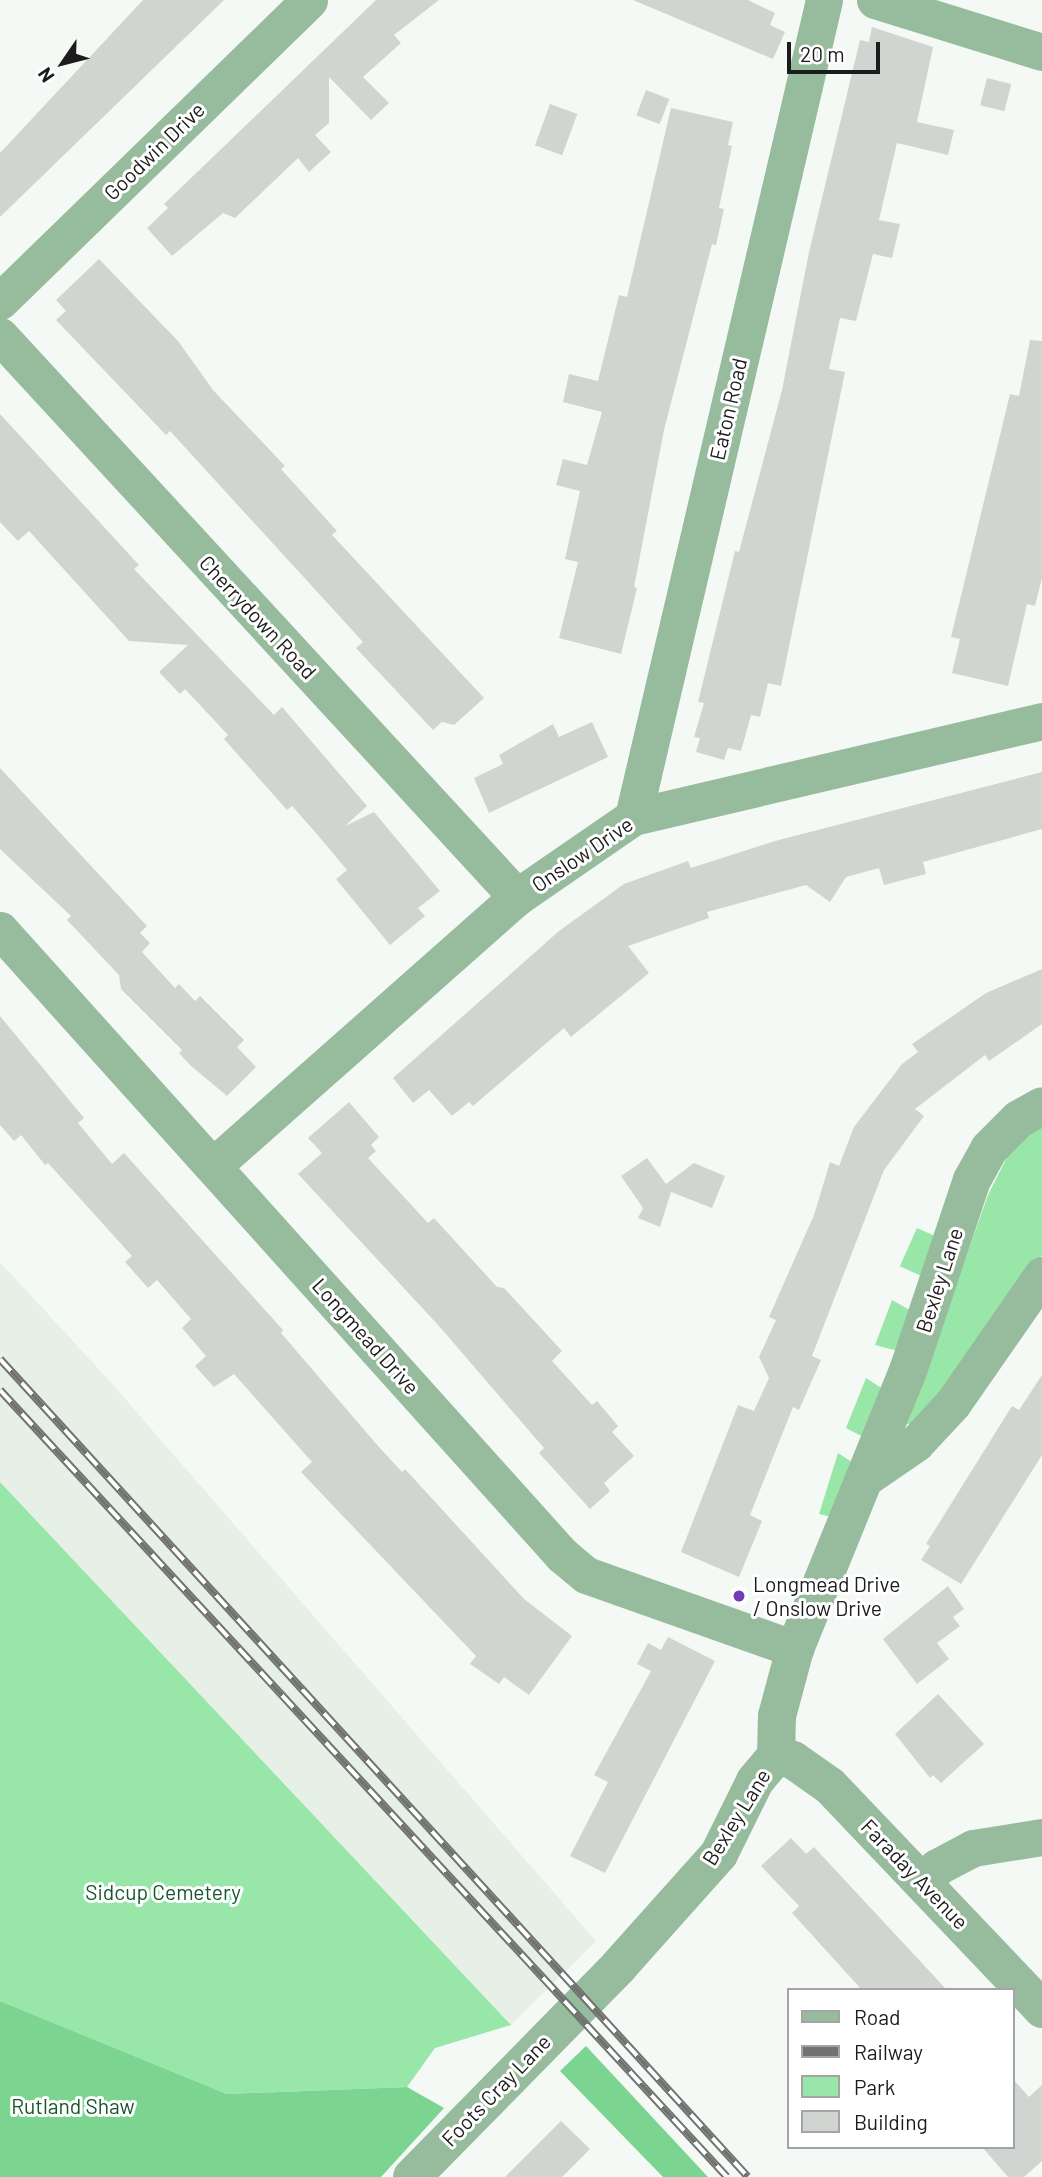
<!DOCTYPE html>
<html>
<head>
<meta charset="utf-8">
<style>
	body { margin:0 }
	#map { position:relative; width:1042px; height:2177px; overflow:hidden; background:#f5f9f5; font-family:Barlow,sans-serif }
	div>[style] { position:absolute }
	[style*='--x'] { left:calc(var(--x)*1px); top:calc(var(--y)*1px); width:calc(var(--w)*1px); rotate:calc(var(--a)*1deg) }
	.built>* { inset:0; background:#e6f0e7 }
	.green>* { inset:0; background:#99e6a9; transform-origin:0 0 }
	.forest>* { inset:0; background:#7bd48f }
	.building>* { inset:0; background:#d1d5d1; transform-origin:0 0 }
	.minor>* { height:37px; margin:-18.5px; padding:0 18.5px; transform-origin:18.5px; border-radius:18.5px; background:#96bb9d }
	.tertiary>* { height:38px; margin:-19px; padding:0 19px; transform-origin:19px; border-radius:19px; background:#96bb9d }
	.rail>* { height:8px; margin-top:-4px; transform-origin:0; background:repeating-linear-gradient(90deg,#fff 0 16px,#707370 0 32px); box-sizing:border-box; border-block:2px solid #707370 }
	.dots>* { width:19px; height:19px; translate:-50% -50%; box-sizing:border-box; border:4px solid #fff; border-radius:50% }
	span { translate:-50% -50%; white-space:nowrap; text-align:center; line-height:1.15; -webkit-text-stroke:6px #fff; paint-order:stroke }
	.street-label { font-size:21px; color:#1b1c1b }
	.poi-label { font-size:21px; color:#1b1c1b }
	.left { translate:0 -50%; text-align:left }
	.park-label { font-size:21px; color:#17562b }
	.legend { position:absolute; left:787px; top:1988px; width:228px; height:161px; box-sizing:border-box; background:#fff; border:2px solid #a4a4a4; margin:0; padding:9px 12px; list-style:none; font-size:21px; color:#1b1c1b }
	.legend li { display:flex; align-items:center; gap:14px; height:35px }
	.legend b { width:35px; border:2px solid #a4a4a4 }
	.north { position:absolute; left:28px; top:28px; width:70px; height:70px; -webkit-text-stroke:5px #fff; paint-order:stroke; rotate:235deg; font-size:19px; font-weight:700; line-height:28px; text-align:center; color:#1b1c1b }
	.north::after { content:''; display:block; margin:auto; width:24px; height:32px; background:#1b1c1b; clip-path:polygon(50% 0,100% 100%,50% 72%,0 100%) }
	.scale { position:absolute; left:787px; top:42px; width:93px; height:32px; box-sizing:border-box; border:4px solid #1b1c1b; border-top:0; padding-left:9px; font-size:21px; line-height:24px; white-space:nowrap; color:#1b1c1b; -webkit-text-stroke:5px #fff; paint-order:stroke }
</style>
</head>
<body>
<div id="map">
	<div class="built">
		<div style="clip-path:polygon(0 1262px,107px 1378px,596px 1941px,511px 2025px,0 1482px)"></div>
	</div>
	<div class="green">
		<div style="clip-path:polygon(1042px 1121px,1042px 1255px,920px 1424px,907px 1424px,988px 1195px,1008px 1155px)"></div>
		<div style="left:917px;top:1228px;width:24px;height:42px;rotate:24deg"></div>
		<div style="clip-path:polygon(892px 1300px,915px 1313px,902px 1352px,875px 1345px)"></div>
		<div style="clip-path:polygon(866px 1378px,886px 1391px,865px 1438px,846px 1428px)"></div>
		<div style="clip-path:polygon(838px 1453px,855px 1464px,831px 1517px,819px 1514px)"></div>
		<div style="clip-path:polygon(0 1482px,511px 2025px,435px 2048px,407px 2087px,227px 2094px,0 2001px)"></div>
	</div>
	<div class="forest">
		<div style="clip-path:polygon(0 2001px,227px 2094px,407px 2087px,444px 2108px,381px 2177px,0 2177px)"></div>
		<div style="clip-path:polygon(586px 2046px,708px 2177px,663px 2177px,560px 2071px)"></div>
	</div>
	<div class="building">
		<div style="clip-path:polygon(143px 0,224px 0,0 217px,0 153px)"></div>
		<div style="clip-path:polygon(376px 0,439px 0,394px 35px,401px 43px,363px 77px,389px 103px,371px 120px,329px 77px,329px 123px,315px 135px,331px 152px,309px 172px,298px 158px,235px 218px,223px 213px,172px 256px,147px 228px,168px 208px,164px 204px)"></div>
		<div style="clip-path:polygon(633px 0,748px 0,775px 13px,770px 25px,785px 32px,773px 59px)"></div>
		<div style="clip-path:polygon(872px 27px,933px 47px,917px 122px,954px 130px,948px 155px,897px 143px,879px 220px,900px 224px,892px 258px,873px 254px,856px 321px,840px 318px,829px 369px,845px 372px,781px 686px,768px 683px,760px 717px,751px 715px,741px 751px,728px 748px,724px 760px,696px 752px,700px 738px,694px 737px,704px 703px,698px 702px,735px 551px,739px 552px,782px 390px,809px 252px,860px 40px,869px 42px)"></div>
		<div style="left:987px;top:78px;width:25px;height:28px;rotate:14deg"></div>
		<div style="left:646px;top:90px;width:25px;height:27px;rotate:21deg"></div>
		<div style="left:550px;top:104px;width:29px;height:44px;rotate:20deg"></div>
		<div style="clip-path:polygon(671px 108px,733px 122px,728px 145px,732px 146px,719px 208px,724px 209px,716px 245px,712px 244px,664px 430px,634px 587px,637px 588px,621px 654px,559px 638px,578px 562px,565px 559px,580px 491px,556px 485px,563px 459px,587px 465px,602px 412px,563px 402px,569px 374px,598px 381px,619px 295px,627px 297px)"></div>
		<div style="clip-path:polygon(99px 259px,178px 341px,213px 390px,285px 466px,281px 469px,337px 531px,332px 535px,484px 698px,454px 725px,442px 722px,433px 730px,356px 648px,363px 642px,170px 431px,166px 435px,56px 320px,66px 311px,56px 300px)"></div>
		<div style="clip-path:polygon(1030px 340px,1042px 341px,1042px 578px,1035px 606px,1027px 604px,1008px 686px,952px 673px,960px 639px,951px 637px,1010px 394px,1019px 396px)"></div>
		<div style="clip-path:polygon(0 414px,139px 565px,134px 569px,274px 715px,282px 707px,367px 806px,345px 826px,374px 812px,440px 891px,418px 908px,425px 916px,390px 945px,336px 879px,347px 870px,316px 833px,292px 806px,287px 810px,224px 739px,228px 735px,185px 689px,180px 694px,159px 672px,188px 645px,129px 641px,29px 531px,18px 541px,0 522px)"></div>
		<div style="clip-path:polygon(592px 722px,608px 757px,489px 813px,474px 778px,503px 764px,499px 755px,553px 724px,559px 737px)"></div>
		<div style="clip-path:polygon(0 768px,147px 926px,140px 933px,150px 943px,142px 952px,175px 988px,179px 984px,195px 1001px,200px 996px,244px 1040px,237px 1047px,256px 1067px,227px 1096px,190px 1065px,179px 1053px,182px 1050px,121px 989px,119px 975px,67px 920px,71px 916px,0 849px)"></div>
		<div style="clip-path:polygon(1042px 772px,1042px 829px,923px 862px,926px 874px,884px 885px,879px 868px,846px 877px,830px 902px,806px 885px,707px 912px,709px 918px,628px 946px,649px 973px,571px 1037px,564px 1028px,473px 1106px,469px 1102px,452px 1116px,429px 1090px,413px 1103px,393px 1078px,559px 931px,624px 884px,688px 861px,691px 868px,775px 841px)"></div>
		<div style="clip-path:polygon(1042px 969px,1042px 1024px,989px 1061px,985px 1055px,915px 1109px,924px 1116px,884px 1170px,812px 1356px,821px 1360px,799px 1410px,793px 1407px,750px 1515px,762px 1521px,739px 1577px,681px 1552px,738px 1405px,754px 1411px,769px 1378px,759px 1357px,776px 1320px,769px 1317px,814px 1215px,830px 1162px,839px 1166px,854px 1127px,902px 1064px,918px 1052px,912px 1044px,986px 993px)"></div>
		<div style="clip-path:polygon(0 1016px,84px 1118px,78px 1123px,112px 1164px,124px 1153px,283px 1330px,281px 1333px,378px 1446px,402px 1472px,405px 1469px,524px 1599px,572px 1636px,529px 1695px,504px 1677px,499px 1684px,470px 1664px,476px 1656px,301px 1472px,312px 1462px,234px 1374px,214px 1387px,195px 1366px,206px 1356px,182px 1328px,191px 1319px,157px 1280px,148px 1288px,125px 1262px,132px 1256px,48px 1163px,45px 1165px,21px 1135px,14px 1141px,0 1125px)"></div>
		<div style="clip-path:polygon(349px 1102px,379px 1137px,371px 1145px,376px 1151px,368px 1158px,428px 1223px,434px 1218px,497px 1287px,504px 1288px,562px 1351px,552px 1361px,592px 1405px,597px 1401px,618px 1426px,612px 1432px,634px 1456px,604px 1483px,610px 1491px,590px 1509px,539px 1453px,544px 1448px,439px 1326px,298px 1174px,322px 1153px,308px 1138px)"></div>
		<div style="clip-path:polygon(647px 1158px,666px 1184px,694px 1163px,725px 1176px,712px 1208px,671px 1192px,660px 1227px,638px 1218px,643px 1208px,621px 1176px)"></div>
		<div style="clip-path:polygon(1042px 1375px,1042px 1455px,961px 1584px,921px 1560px,930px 1546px,926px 1544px,1012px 1406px,1019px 1410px)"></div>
		<div style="clip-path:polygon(948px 1586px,964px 1609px,953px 1617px,960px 1626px,937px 1643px,949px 1659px,917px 1684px,883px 1639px)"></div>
		<div style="clip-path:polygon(668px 1637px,715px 1661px,605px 1873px,570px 1856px,608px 1782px,594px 1775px,651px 1671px,637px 1664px,648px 1643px,661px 1650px)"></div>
		<div style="clip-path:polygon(938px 1694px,984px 1744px,941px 1783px,933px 1775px,930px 1778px,895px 1734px)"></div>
		<div style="clip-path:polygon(791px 1838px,806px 1854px,814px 1847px,947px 1990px,862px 1990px,792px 1913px,799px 1906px,761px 1866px)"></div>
		<div style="clip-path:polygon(1012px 2078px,1029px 2097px,1042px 2085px,1042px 2161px,1024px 2177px,1008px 2177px,982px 2147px,1012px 2147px)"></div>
		<div style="clip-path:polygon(561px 2121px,590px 2149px,562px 2177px,505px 2177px)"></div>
	</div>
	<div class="minor">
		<div style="--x:875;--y:0;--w:175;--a:17.3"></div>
		<div style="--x:0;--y:301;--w:431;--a:-44.2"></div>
		<div style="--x:0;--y:336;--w:763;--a:47.34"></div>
		<div style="--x:633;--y:817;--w:839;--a:-76.84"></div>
		<div style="--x:0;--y:930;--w:841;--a:48.04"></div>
		<div style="--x:562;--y:1555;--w:31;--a:40"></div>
		<div style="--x:586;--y:1575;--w:222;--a:19.5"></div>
		<div style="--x:214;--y:1165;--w:405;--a:-41.5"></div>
		<div style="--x:517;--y:897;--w:141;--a:-34.6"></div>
		<div style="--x:633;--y:817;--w:420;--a:-13.2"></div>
		<div style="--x:868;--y:1476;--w:58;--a:-34.5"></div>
		<div style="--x:916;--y:1443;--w:54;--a:-47.2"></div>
		<div style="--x:953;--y:1403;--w:156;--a:-55.2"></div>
		<div style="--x:925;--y:1882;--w:19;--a:-51"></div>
		<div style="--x:937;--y:1867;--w:41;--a:-27.8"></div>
		<div style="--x:973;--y:1848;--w:70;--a:-9.1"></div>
	</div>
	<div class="tertiary">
		<div style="--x:776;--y:1756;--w:17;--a:13"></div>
		<div style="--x:793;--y:1760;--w:45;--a:35.1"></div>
		<div style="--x:830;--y:1786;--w:308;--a:46.4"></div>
		<div style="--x:412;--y:2177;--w:296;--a:-45.5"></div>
		<div style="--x:619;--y:1966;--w:150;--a:-48.2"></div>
		<div style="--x:719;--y:1854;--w:81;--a:-63.7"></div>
		<div style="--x:755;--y:1781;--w:33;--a:-50"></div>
		<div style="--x:776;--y:1756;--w:40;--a:-88.6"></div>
		<div style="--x:777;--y:1716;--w:69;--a:-75"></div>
		<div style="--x:795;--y:1649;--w:303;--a:-67.9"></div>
		<div style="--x:909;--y:1368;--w:198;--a:-71.5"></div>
		<div style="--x:972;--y:1180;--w:35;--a:-61"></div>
		<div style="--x:989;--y:1149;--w:42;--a:-45"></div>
		<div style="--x:1019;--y:1119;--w:26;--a:-29"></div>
	</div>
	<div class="rail">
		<div style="--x:0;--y:1359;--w:1108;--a:47.56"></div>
		<div style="--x:0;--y:1390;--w:1071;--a:47.27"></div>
	</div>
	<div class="dots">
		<div style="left:739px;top:1596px;background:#723db4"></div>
	</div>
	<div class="street-label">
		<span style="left:154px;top:151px;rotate:-44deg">Goodwin Drive</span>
		<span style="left:728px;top:409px;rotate:-77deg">Eaton Road</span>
		<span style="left:258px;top:617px;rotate:47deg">Cherrydown Road</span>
		<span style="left:582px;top:854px;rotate:-34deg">Onslow Drive</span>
		<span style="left:939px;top:1280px;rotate:-72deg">Bexley Lane</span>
		<span style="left:366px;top:1336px;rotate:48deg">Longmead Drive</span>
		<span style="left:736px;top:1817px;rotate:-58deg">Bexley Lane</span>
		<span style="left:915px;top:1874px;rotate:46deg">Faraday Avenue</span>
		<span style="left:496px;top:2090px;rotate:-46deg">Foots Cray Lane</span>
	</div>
	<div class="poi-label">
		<span class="left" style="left:753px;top:1596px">Longmead Drive<br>/ Onslow Drive</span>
	</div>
	<div class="park-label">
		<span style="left:163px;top:1892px">Sidcup Cemetery</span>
		<span style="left:73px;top:2106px">Rutland Shaw</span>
	</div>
	<ul class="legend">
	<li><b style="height:9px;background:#96bb9d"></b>Road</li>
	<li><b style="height:9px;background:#707370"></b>Railway</li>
	<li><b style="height:19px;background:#99e6a9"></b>Park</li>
	<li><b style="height:19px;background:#d1d5d1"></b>Building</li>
	</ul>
	<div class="north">N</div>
	<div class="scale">20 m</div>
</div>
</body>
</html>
